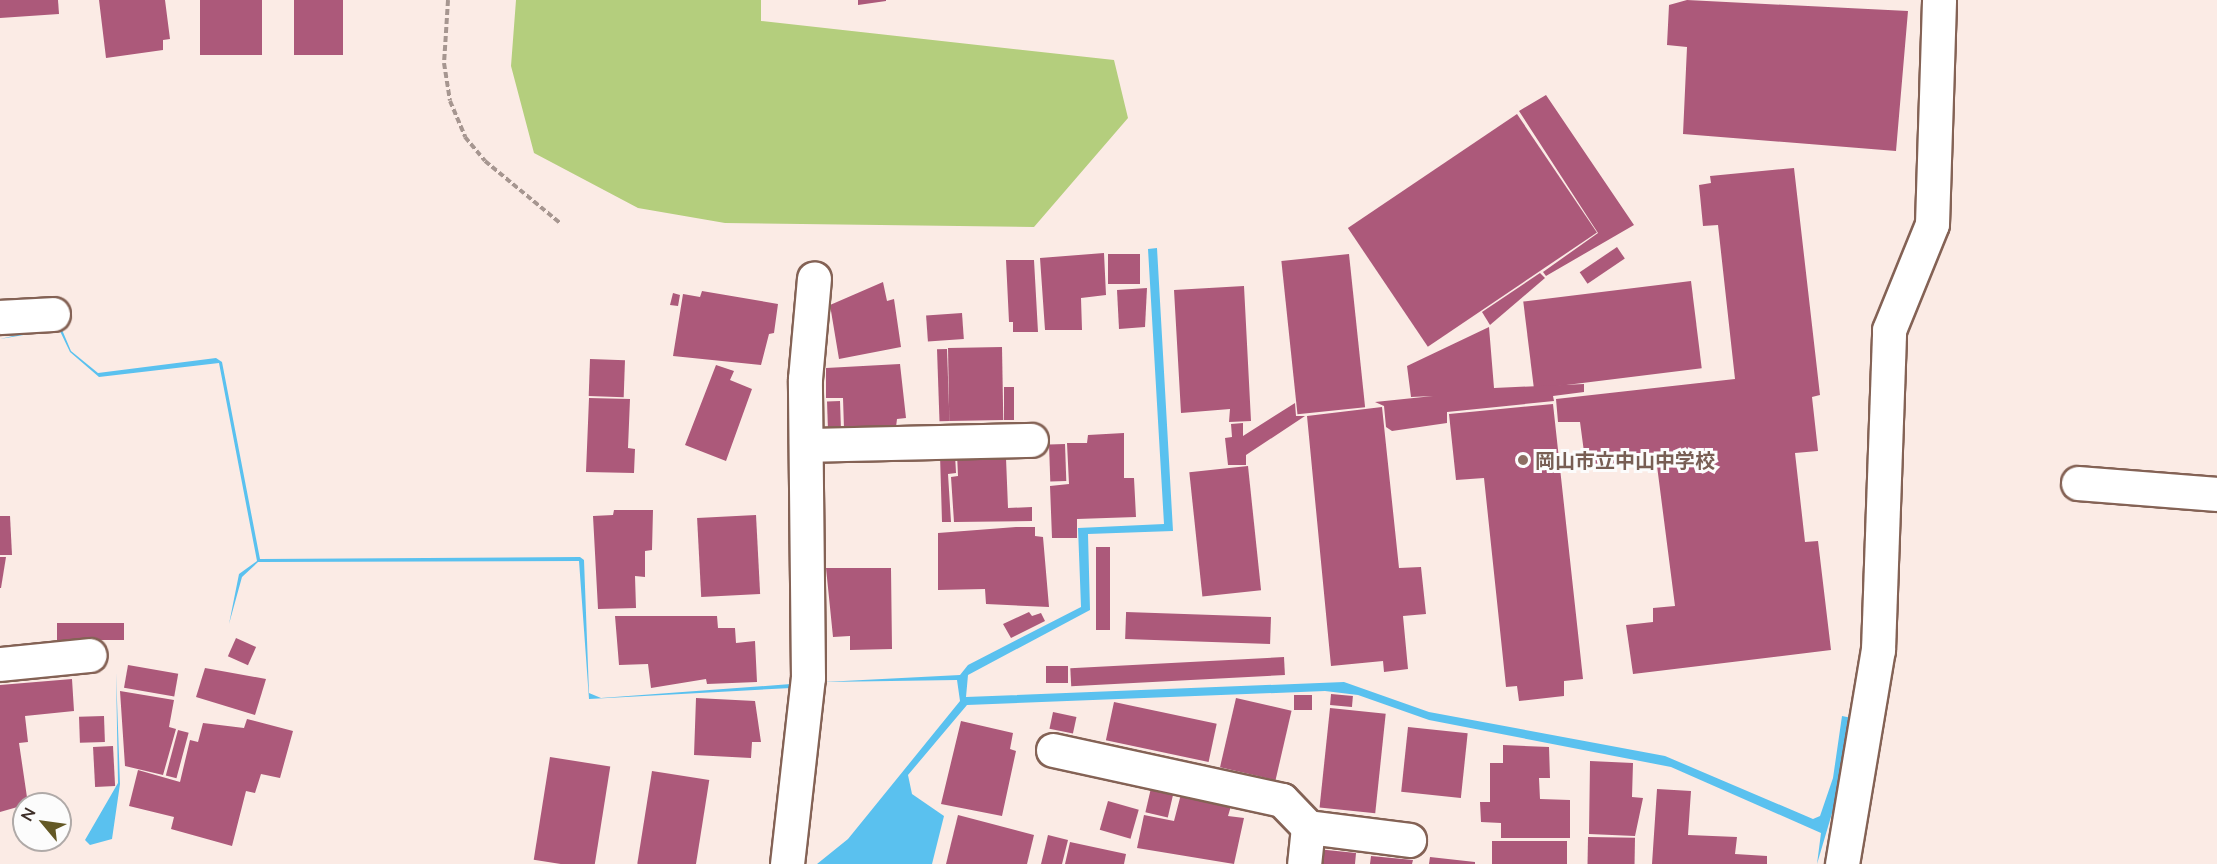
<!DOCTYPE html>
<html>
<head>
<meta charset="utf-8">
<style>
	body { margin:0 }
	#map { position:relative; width:2217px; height:864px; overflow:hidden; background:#fbebe5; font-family:Lato,"Noto Sans JP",sans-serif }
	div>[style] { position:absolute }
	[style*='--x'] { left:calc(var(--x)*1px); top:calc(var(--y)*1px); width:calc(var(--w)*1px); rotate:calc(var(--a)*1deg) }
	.green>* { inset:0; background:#b4ce7d }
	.water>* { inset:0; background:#5ac1ef }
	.building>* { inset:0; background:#ac597a; transform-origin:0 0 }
	.path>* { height:4px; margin-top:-2px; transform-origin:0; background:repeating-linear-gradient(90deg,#a69690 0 6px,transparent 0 9px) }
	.roads { filter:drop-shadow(2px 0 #846255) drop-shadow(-2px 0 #846255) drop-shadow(0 2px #846255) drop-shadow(0 -2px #846255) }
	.minor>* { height:33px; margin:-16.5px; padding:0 16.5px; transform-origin:16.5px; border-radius:16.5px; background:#fff }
	.dots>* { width:16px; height:16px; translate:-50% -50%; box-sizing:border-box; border:3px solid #fcfcfc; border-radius:50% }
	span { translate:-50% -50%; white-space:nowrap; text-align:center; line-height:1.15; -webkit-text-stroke:6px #fcfcfc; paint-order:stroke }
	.education-label { font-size:20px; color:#785e54; font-weight:700 }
	.left { translate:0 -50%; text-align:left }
	.north { position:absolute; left:12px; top:792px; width:60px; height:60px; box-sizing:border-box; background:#fcfcfc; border:2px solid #b0aaa8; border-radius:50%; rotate:299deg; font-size:16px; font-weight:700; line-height:24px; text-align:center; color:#3e2f29 }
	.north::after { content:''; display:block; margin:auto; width:21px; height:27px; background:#635825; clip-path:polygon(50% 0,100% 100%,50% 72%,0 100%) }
</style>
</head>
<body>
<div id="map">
	<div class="green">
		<div style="clip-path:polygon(516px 0,761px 0,761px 21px,1114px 60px,1128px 118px,1034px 227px,725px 223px,638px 208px,534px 153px,511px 66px)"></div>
	</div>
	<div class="water">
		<div style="clip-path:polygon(1157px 248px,1173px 531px,1088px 534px,1090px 610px,968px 675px,966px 697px,1344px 682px,1429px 712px,1665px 756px,1813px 819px,1820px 816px,1833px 778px,1842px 716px,1852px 718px,1843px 776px,1817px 864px,1821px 833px,1671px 767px,1429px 720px,1358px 695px,1325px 691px,967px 705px,908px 775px,912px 794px,944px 816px,932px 864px,817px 864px,848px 839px,960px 701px,957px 680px,824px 682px,960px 675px,968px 665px,1081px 607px,1078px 528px,1164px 524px,1148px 249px)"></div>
		<div style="clip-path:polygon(60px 325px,71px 351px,98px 373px,216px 358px,222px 362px,260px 559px,580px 557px,584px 560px,589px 693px,601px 698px,791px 684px,791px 688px,589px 699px,579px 561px,258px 562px,242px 577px,229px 624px,239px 574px,257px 561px,219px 363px,99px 377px,70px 352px,59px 329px,0 339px)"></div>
		<div style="clip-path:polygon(116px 672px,120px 784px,112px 839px,90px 845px,85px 840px,118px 783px)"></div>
	</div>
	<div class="building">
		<div style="clip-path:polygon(0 0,58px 0,59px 14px,0 18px)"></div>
		<div style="clip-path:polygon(99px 0,165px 0,170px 39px,163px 40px,163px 50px,106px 58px)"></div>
		<div style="left:200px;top:0;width:62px;height:55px"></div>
		<div style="left:294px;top:0;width:49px;height:55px"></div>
		<div style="clip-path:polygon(858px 0,886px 0,886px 1px,858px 5px)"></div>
		<div style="clip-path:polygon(1687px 0,1908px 11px,1896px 151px,1683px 134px,1687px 47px,1667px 45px,1669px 5px)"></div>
		<div style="clip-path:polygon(1546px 95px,1634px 225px,1546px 276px,1543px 272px,1598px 233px,1519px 111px)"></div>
		<div style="left:1517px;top:114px;width:143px;height:204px;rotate:56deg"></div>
		<div style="clip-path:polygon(1794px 168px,1820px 395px,1812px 397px,1818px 451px,1795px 453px,1805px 542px,1818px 541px,1831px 650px,1633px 674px,1626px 625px,1653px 622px,1653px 608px,1675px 606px,1656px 458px,1586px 467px,1580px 422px,1558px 422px,1556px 399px,1735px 379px,1718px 225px,1703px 226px,1699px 185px,1711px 183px,1710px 176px)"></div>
		<div style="left:1617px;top:247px;width:14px;height:45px;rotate:56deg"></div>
		<div style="clip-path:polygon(1104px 253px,1106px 295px,1081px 298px,1082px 330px,1045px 330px,1040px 258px)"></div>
		<div style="left:1108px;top:254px;width:32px;height:30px"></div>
		<div style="left:1349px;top:254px;width:154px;height:68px;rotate:84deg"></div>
		<div style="clip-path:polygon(1006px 260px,1034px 260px,1038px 332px,1013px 332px,1013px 322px,1009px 322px)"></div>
		<div style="clip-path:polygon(1540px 273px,1545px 278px,1490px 325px,1482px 312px)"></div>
		<div style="left:1691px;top:281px;width:88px;height:169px;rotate:83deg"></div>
		<div style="clip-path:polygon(883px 282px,887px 301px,894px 299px,901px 347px,839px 359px,830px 305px)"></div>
		<div style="clip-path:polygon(1244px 286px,1251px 421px,1229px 422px,1230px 409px,1181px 413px,1174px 290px)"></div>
		<div style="clip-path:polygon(1147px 288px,1145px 327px,1119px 329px,1117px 290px)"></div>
		<div style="clip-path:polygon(702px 291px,778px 304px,774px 333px,769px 334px,761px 365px,673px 356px,683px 294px,700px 297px)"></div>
		<div style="clip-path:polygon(673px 293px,680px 295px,678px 306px,670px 305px)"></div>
		<div style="left:962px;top:313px;width:26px;height:36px;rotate:86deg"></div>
		<div style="clip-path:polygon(1489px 327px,1494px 388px,1584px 384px,1584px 392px,1553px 396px,1554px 401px,1447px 412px,1447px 423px,1392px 431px,1386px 427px,1384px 406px,1375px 402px,1433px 396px,1411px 397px,1407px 366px)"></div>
		<div style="left:1002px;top:347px;width:73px;height:54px;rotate:89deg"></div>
		<div style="left:947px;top:349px;width:72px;height:10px;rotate:88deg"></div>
		<div style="left:590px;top:359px;width:35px;height:37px;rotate:2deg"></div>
		<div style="clip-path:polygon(900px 364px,906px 418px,897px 419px,896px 427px,844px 429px,843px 398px,826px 398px,826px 368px)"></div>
		<div style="clip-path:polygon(716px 365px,734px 371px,730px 380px,752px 389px,726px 461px,685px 445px)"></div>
		<div style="left:1004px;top:387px;width:10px;height:33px"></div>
		<div style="clip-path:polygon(589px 398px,630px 399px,628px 448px,635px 449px,634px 473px,586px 472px)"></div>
		<div style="left:840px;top:401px;width:29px;height:13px;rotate:88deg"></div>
		<div style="clip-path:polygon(1295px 403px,1296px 416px,1305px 416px,1246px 455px,1246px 465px,1228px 465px,1225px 438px,1232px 437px,1231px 424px,1243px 423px,1243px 436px)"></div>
		<div style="clip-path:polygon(1553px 404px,1583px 679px,1564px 681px,1564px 696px,1519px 701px,1517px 686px,1506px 687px,1484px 478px,1456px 480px,1449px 414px)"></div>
		<div style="clip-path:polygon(1382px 407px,1399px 568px,1421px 567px,1426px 614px,1403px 616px,1408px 669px,1384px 672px,1383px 661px,1331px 666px,1307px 416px)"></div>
		<div style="clip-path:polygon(1124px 433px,1124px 478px,1134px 478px,1136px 517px,1077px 519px,1077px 538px,1052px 538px,1050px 486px,1069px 484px,1067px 443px,1087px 443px,1088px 435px)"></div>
		<div style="left:1065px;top:444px;width:37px;height:16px;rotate:88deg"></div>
		<div style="clip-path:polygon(987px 453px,987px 458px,1006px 458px,1008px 508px,1032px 507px,1032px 521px,954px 522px,951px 477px,958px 476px,957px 454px)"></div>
		<div style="clip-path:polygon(955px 454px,956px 473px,948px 474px,951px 522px,942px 522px,940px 455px)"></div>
		<div style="left:1248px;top:466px;width:125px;height:59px;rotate:84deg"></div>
		<div style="clip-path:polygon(614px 510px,653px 510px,652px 550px,645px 551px,645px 577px,635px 576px,636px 608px,598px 609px,593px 516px,613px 515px)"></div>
		<div style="left:756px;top:515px;width:79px;height:59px;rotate:87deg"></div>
		<div style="clip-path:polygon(0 516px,10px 516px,12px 555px,0 555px)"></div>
		<div style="clip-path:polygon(1016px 527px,1035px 527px,1035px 536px,1043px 537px,1049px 607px,986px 604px,985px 589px,938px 590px,938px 533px)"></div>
		<div style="left:1096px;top:547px;width:14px;height:83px"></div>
		<div style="clip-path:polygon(0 557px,6px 557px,1px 588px,0 588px)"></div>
		<div style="clip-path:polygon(826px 568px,891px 568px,892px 649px,850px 650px,850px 636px,833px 637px)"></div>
		<div style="clip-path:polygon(1029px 612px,1032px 616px,1041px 613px,1045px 621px,1011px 638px,1003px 624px)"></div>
		<div style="clip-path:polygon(615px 616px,717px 616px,718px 628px,735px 628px,736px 643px,755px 641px,757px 682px,707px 684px,706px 679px,651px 688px,648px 664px,619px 665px)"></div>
		<div style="left:1271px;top:617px;width:27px;height:145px;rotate:92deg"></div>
		<div style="left:124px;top:623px;width:17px;height:67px;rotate:90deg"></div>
		<div style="left:236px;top:638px;width:22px;height:20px;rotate:24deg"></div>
		<div style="left:1284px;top:657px;width:18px;height:214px;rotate:87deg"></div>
		<div style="left:128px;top:665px;width:51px;height:23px;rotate:10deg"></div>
		<div style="left:1046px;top:666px;width:22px;height:17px"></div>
		<div style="clip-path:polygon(205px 668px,266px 679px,255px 715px,196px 697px)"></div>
		<div style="clip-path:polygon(72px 679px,74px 711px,25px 716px,28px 742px,19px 743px,28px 804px,0 812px,0 685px)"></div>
		<div style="clip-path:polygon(120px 691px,174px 700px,169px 727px,176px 729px,163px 775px,125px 766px)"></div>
		<div style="left:1331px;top:694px;width:22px;height:11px;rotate:5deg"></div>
		<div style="left:1312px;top:695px;width:15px;height:18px;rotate:90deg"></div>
		<div style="clip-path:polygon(696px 698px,755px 701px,761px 742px,752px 742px,751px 758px,694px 755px)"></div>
		<div style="left:1236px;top:698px;width:57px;height:71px;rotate:13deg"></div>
		<div style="left:1114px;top:702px;width:105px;height:39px;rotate:12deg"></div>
		<div style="left:1330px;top:708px;width:56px;height:100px;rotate:6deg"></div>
		<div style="left:1053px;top:712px;width:24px;height:17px;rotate:12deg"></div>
		<div style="left:104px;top:716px;width:26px;height:25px;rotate:88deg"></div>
		<div style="clip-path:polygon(247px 719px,293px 731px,280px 778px,261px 774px,255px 793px,246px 791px,232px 846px,171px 829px,174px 817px,129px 806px,138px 770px,180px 782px,190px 740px,198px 742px,203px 723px,244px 728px)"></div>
		<div style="clip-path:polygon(961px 721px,1013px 733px,1010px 749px,1016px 751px,1002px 816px,941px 804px)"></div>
		<div style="left:1408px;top:727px;width:60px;height:65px;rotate:6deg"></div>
		<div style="left:178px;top:730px;width:11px;height:47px;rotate:15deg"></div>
		<div style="clip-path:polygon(1503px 745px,1549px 747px,1550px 778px,1539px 778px,1540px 799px,1570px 800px,1570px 838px,1501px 838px,1501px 823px,1481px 822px,1480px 802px,1490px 802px,1490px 763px,1503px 763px)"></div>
		<div style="left:113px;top:746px;width:40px;height:20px;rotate:87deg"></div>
		<div style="left:550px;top:757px;width:61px;height:104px;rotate:9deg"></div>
		<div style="clip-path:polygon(1590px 761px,1633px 763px,1632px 797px,1643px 798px,1635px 836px,1589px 834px)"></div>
		<div style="left:652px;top:771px;width:58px;height:94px;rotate:9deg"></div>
		<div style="left:1151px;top:788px;width:23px;height:25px;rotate:13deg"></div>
		<div style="clip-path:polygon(1657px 789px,1691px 791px,1688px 835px,1737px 837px,1735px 854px,1767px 856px,1767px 864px,1652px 864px)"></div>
		<div style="clip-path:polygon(1181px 794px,1231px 806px,1228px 816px,1244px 818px,1234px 864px,1137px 848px,1144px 815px,1174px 821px)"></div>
		<div style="left:1108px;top:801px;width:32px;height:30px;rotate:16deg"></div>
		<div style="clip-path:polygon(958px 815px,1034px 835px,1027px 864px,946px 864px)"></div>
		<div style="clip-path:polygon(1048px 835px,1068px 840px,1062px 864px,1041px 864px)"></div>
		<div style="left:1588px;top:837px;width:47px;height:27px;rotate:1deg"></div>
		<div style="left:1492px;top:841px;width:75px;height:23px"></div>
		<div style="clip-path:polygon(1070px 842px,1126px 854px,1124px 864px,1065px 864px)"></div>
		<div style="clip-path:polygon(1317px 849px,1356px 853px,1355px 864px,1316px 864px)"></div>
		<div style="clip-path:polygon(1371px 856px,1413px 860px,1412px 864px,1370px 864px)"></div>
		<div style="clip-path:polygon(1430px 857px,1475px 862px,1475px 864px,1429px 864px)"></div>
	</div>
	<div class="path">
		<div style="--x:448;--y:0;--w:63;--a:93.6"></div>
		<div style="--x:444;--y:63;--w:38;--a:81"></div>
		<div style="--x:450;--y:101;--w:39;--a:67"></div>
		<div style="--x:465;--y:137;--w:31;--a:50"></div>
		<div style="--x:485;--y:161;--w:97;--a:39.6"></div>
	</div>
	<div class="roads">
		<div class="minor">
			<div style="--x:0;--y:317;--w:53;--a:-3.2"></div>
			<div style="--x:806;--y:445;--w:225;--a:-1.3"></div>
			<div style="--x:2078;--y:483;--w:139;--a:4.5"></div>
			<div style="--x:0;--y:664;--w:90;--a:-5.7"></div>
			<div style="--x:1053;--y:750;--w:234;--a:12.3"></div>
			<div style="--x:1282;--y:800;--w:37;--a:46"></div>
			<div style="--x:1308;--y:827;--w:37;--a:96"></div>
			<div style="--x:1308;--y:827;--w:102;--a:7.3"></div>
			<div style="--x:787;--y:864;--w:187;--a:-83.6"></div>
			<div style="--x:808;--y:678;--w:299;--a:-90.6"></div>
			<div style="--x:805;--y:379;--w:101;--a:-84.9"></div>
			<div style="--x:1842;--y:864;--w:217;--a:-80.5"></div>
			<div style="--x:1878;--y:650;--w:320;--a:-88"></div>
			<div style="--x:1889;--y:330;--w:114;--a:-67.9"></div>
			<div style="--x:1932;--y:224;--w:224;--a:-88.2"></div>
		</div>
	</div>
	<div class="dots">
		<div style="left:1523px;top:460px;background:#8d6e63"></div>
	</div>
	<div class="education-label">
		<span class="left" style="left:1535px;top:460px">岡山市立中山中学校</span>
	</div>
	<div class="north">N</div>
</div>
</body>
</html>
